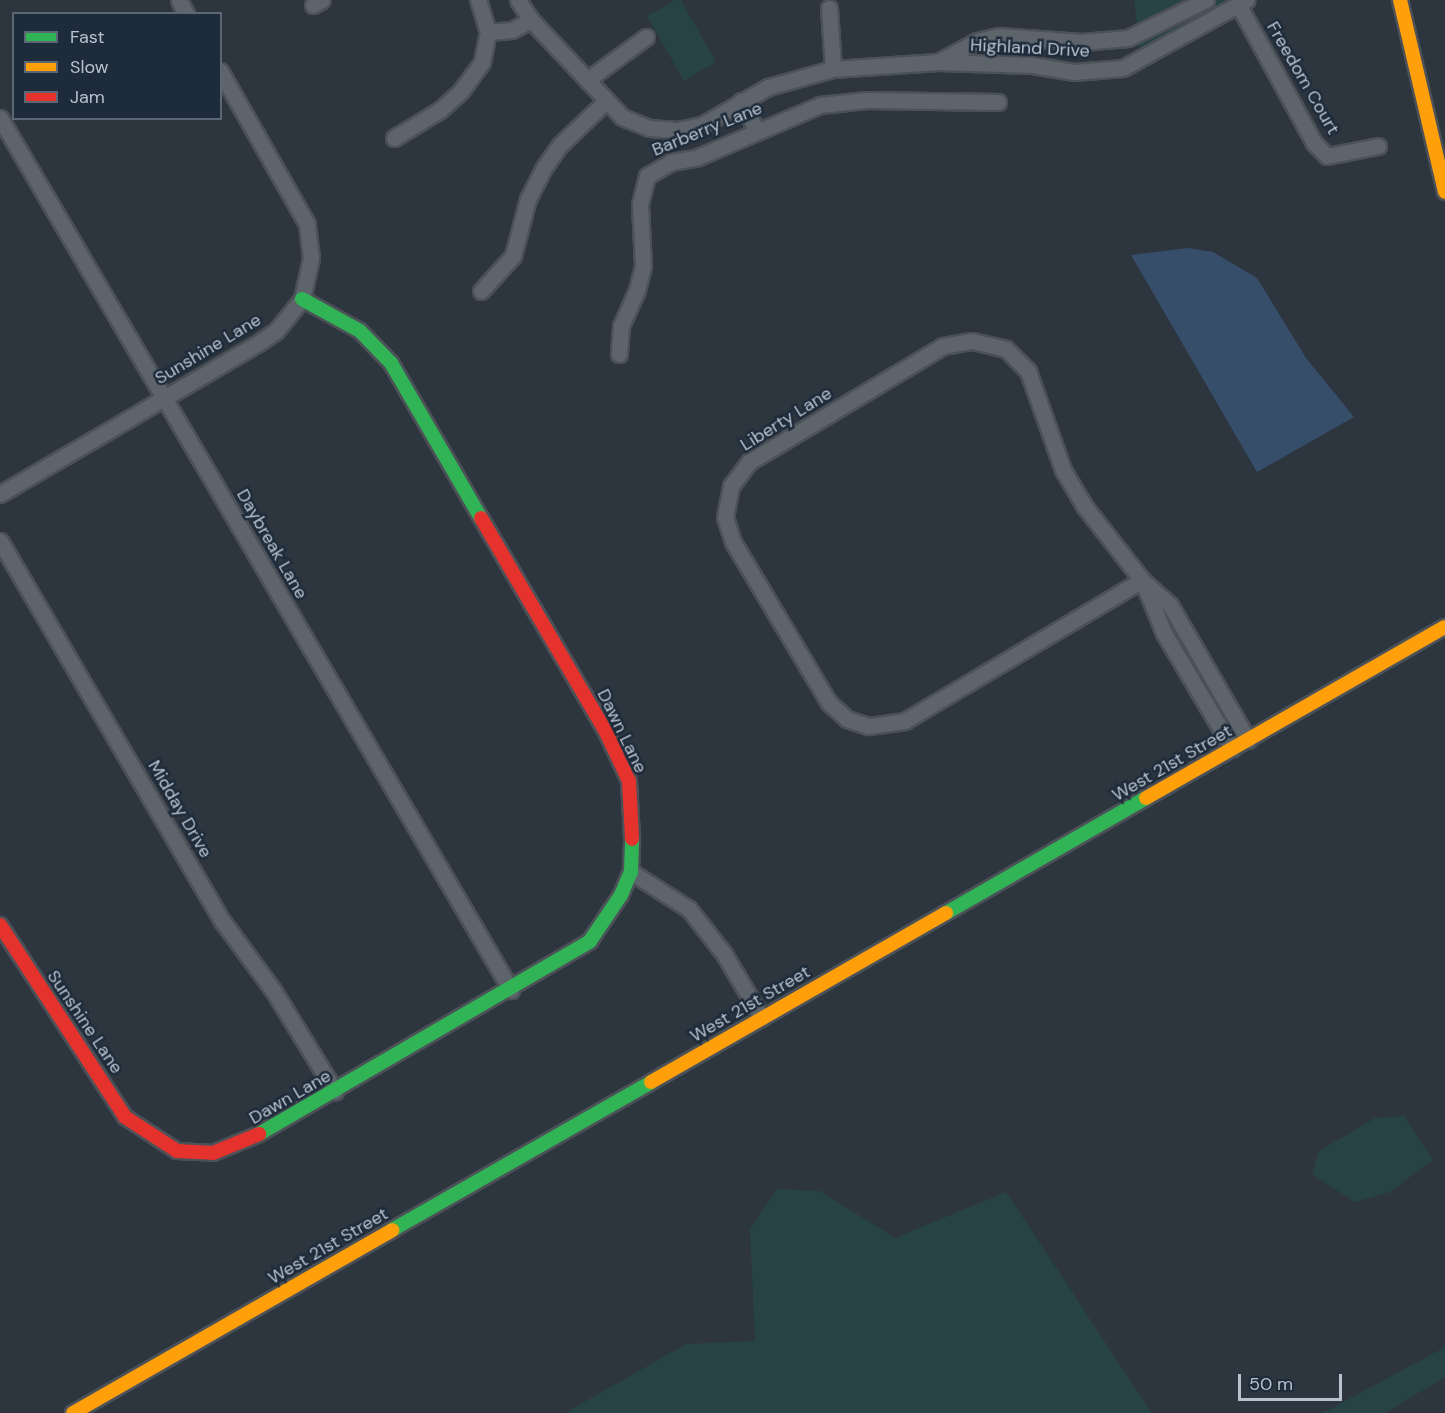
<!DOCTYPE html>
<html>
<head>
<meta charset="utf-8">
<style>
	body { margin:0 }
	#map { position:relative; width:1445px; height:1413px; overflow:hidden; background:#2d353e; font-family:"DM Sans",sans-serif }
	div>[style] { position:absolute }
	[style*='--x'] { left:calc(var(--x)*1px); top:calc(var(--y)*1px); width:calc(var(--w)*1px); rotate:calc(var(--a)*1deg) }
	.green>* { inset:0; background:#284346 }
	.water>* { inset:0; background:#364e6a }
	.roads { filter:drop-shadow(2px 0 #4c5158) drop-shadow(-2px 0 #4c5158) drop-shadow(0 2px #4c5158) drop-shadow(0 -2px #4c5158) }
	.street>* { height:15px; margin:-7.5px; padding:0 7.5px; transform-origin:7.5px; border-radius:7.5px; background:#5e646b }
	.fast>* { height:14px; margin:-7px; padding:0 7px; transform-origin:7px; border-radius:7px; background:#30b455 }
	.slow>* { height:14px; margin:-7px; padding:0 7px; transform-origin:7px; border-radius:7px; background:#ff9f0a }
	.jam>* { height:14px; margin:-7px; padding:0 7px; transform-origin:7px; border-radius:7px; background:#e5322d }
	span { translate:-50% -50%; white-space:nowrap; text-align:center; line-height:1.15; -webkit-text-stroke:5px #1e2b3b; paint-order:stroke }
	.street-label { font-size:18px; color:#b8c2ce }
	.legend { position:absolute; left:12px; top:12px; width:210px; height:108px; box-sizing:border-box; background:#1e2b3b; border:2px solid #5c6776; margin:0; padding:8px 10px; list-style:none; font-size:18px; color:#b8c2ce }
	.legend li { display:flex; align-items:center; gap:12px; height:30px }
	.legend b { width:30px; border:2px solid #5c6776 }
	.scale { position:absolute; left:1238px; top:1374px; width:104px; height:27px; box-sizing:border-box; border:3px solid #b8c2ce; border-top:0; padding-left:8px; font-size:18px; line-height:21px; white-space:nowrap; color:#b8c2ce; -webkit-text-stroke:4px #1e2b3b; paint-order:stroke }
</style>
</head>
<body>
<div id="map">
	<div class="green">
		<div style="clip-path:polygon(675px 0,681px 0,716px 62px,684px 81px,647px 16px)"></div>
		<div style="clip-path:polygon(1134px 0,1232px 0,1140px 51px)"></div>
		<div style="clip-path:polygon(1404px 1116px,1433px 1160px,1390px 1192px,1355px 1202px,1312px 1174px,1319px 1151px,1375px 1118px)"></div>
		<div style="clip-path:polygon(777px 1189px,820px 1191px,895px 1238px,1006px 1192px,1152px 1413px,565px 1413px,686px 1344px,755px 1341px,750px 1229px)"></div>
		<div style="clip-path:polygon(1445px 1347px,1445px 1377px,1385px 1413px,1323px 1413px)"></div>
	</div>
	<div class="water">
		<div style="clip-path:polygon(1188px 248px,1213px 252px,1257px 278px,1306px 358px,1354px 417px,1257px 472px,1131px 255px)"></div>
	</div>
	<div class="roads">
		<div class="street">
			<div style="--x:179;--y:0;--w:16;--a:63"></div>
			<div style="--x:518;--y:0;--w:24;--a:57"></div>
			<div style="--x:531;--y:20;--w:133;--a:46.8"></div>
			<div style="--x:622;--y:117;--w:29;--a:22"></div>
			<div style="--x:649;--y:128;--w:28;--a:4"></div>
			<div style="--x:677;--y:130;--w:25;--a:-11"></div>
			<div style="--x:702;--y:125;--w:76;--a:-29.9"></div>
			<div style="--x:768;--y:87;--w:67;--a:-15.5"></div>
			<div style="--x:833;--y:69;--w:105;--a:-3.8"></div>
			<div style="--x:938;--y:62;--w:94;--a:1.8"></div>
			<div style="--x:1032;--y:65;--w:43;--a:9.5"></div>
			<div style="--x:1074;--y:72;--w:49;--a:-4.7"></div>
			<div style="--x:1123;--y:68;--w:141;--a:-28.9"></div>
			<div style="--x:1238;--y:4;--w:158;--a:61.3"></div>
			<div style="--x:1314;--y:143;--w:18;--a:45"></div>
			<div style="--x:1327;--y:156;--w:52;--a:-11.1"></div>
			<div style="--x:313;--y:5;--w:10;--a:-29"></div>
			<div style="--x:829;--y:8;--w:61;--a:86.2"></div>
			<div style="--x:488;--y:32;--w:24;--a:-5"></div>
			<div style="--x:512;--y:30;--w:21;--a:-28"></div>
			<div style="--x:938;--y:62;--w:44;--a:-28.3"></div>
			<div style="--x:977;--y:41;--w:23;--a:-13"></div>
			<div style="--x:999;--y:36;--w:83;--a:4.1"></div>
			<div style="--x:1082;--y:42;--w:46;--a:-5"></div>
			<div style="--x:1128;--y:38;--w:87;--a:-26"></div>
			<div style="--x:587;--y:80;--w:73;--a:-36.1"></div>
			<div style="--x:741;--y:101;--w:34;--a:62"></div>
			<div style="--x:0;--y:118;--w:1011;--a:59.63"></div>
			<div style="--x:394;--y:138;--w:54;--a:-31.3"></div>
			<div style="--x:440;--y:110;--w:28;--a:-42"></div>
			<div style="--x:461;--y:91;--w:36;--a:-54"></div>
			<div style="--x:482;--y:62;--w:31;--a:-79"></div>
			<div style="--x:488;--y:32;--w:34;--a:-107"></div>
			<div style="--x:481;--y:291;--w:47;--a:-47.6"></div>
			<div style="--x:513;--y:256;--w:59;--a:-75.3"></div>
			<div style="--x:528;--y:199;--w:34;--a:-63"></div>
			<div style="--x:543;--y:169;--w:29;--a:-55"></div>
			<div style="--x:560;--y:145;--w:62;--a:-43.7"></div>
			<div style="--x:972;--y:341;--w:35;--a:13"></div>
			<div style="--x:1006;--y:349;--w:31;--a:45"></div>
			<div style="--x:1028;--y:371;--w:105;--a:70.5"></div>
			<div style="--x:1063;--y:470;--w:43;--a:59.3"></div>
			<div style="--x:1085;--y:507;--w:93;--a:52"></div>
			<div style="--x:1142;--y:580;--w:276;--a:149.3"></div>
			<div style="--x:905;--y:721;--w:37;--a:172"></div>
			<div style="--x:868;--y:726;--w:22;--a:-162"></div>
			<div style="--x:847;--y:719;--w:24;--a:-138"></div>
			<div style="--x:829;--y:703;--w:187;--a:-120.8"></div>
			<div style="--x:733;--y:542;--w:26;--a:-108"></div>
			<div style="--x:725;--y:517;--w:32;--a:-79"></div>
			<div style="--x:731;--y:486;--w:30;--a:-53"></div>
			<div style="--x:749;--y:462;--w:226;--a:-30.9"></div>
			<div style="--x:943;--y:346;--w:29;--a:-10"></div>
			<div style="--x:619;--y:354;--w:28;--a:-86"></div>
			<div style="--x:621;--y:326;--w:39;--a:-66"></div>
			<div style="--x:637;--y:290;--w:25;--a:-76"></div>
			<div style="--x:643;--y:266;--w:62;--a:-92.8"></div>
			<div style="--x:640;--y:204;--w:29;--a:-76"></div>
			<div style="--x:647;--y:176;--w:28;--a:-30"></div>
			<div style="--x:671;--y:162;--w:27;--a:-10"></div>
			<div style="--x:698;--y:157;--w:133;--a:-23.1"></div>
			<div style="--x:820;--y:105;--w:47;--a:-6.1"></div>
			<div style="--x:867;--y:100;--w:131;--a:0.9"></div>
			<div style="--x:0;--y:494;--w:301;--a:-30.3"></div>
			<div style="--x:260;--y:342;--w:19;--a:-35"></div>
			<div style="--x:276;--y:331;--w:41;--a:-50.9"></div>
			<div style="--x:302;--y:299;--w:42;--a:-77.6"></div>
			<div style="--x:311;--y:258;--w:34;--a:-97"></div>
			<div style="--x:307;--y:224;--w:176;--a:-119.6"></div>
			<div style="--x:0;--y:541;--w:441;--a:59.7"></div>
			<div style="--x:223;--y:922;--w:84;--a:53.7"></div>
			<div style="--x:273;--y:990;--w:119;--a:58.5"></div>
			<div style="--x:1142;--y:580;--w:38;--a:42"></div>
			<div style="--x:1170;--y:605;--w:156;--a:60"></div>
			<div style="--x:1143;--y:582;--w:55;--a:67.6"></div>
			<div style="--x:1164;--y:633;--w:134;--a:59.4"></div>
			<div style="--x:631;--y:872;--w:69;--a:32.5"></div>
			<div style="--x:689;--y:909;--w:57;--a:52.1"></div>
			<div style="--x:724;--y:954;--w:74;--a:59.3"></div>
		</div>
		<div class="fast">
			<div style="--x:302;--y:299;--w:66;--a:28.9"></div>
			<div style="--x:360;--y:331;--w:45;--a:45.9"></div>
			<div style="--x:391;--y:363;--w:179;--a:59.9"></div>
			<div style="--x:946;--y:913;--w:231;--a:-29.9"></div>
			<div style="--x:259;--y:1134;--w:383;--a:-30.2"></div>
			<div style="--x:590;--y:941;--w:55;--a:-56"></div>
			<div style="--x:621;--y:895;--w:25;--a:-67"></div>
			<div style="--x:631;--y:872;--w:33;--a:-88"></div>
			<div style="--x:392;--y:1230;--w:298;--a:-29.7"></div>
		</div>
		<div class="slow">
			<div style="--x:1400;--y:0;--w:197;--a:76.8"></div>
			<div style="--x:1146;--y:798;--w:344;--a:-29.8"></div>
			<div style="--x:651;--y:1082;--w:340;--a:-29.8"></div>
			<div style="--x:73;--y:1413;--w:368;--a:-29.8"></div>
		</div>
		<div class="jam">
			<div style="--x:481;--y:518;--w:248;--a:59.7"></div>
			<div style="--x:606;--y:732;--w:54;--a:64.9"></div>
			<div style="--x:629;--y:781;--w:58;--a:87"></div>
			<div style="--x:0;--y:925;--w:229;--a:56.9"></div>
			<div style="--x:125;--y:1117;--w:62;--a:33.2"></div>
			<div style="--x:177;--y:1151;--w:36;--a:3"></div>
			<div style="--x:213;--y:1153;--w:50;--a:-22.4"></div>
		</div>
	</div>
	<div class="street-label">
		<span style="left:1030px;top:48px;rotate:3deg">Highland Drive</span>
		<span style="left:1303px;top:78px;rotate:60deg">Freedom Court</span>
		<span style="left:707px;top:129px;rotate:-22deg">Barberry Lane</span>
		<span style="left:208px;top:349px;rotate:-31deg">Sunshine Lane</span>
		<span style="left:786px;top:419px;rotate:-32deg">Liberty Lane</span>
		<span style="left:272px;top:544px;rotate:60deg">Daybreak Lane</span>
		<span style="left:622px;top:731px;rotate:64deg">Dawn Lane</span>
		<span style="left:1172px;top:763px;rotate:-30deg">West 21st Street</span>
		<span style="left:180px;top:809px;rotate:60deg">Midday Drive</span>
		<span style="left:750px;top:1004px;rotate:-30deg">West 21st Street</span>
		<span style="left:85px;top:1022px;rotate:56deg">Sunshine Lane</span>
		<span style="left:290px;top:1097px;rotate:-30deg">Dawn Lane</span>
		<span style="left:328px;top:1246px;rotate:-30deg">West 21st Street</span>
	</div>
	<ul class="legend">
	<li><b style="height:8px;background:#30b455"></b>Fast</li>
	<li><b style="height:8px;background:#ff9f0a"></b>Slow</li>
	<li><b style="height:8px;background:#e5322d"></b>Jam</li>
	</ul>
	<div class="scale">50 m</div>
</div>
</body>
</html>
